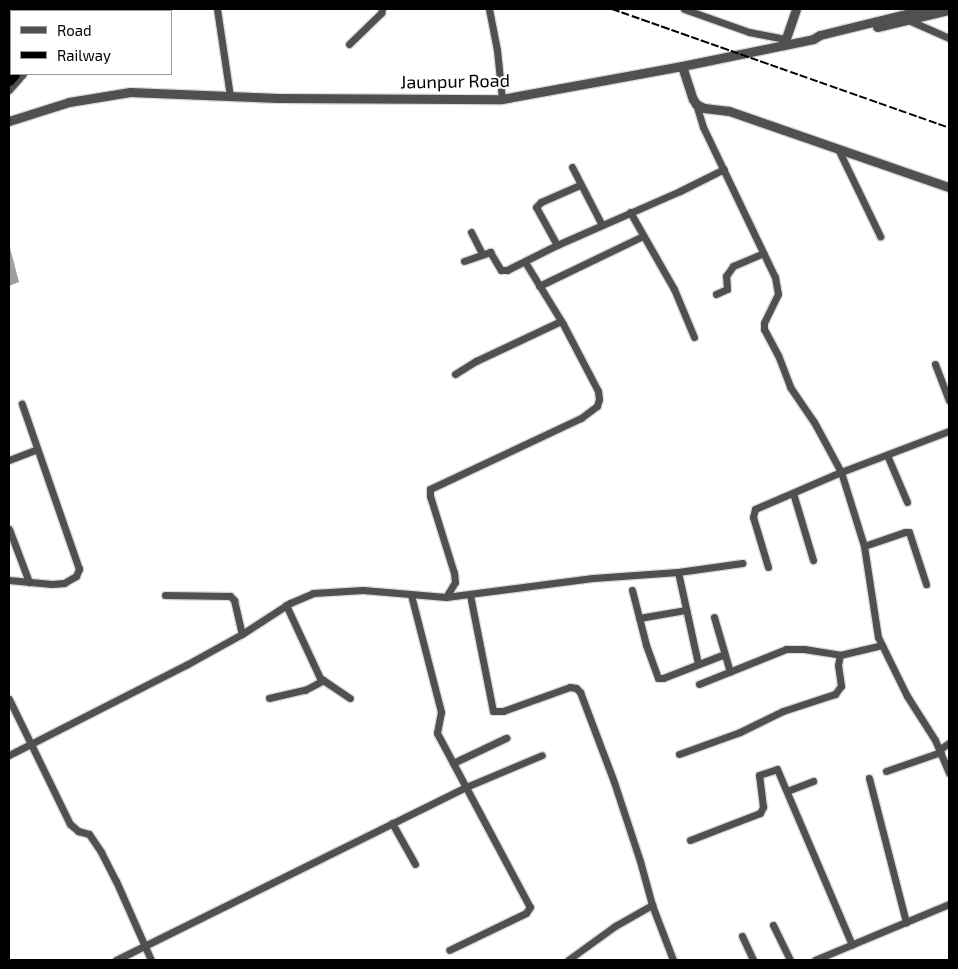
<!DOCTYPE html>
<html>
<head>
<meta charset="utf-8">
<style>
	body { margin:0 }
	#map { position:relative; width:958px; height:969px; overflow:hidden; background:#fff; font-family:"Exo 2",sans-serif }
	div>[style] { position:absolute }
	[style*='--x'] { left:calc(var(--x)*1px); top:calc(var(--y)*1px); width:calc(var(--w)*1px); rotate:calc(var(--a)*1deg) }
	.water>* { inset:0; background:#9e9e9e }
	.roads { filter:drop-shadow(1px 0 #dbdbdb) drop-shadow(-1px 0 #dbdbdb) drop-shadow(0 1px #dbdbdb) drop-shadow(0 -1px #dbdbdb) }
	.minor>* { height:7px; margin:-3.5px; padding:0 3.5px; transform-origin:3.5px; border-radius:3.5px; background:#505050 }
	.tertiary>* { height:9px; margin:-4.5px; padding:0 4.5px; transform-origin:4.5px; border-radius:4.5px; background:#505050 }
	.trunk>* { height:11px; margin:-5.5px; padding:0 5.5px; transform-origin:5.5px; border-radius:5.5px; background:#000 }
	.rail>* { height:2px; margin-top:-1px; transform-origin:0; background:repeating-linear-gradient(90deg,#000 0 8px,transparent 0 10.5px) }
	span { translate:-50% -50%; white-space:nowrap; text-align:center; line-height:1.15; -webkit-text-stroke:4px #fff; paint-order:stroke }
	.street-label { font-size:18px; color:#000 }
	.frame { position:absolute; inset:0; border:10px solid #000; pointer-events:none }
	.legend { position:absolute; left:10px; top:10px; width:162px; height:65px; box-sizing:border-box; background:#fff; border:1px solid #999; margin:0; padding:6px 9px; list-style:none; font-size:15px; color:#000 }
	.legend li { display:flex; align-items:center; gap:10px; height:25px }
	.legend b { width:25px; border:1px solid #999 }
</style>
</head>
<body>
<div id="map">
	<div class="water">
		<div style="clip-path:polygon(9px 244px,19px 282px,9px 286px)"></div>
	</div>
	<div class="roads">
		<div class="minor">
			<div style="--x:217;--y:9;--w:88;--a:81.5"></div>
			<div style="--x:489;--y:9;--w:42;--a:79"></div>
			<div style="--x:497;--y:50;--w:49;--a:84.2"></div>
			<div style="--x:684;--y:9;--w:69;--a:19.5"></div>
			<div style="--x:749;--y:32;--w:38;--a:11"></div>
			<div style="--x:21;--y:11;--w:3;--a:-45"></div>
			<div style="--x:78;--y:11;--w:3;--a:-45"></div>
			<div style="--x:134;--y:11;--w:4;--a:-27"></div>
			<div style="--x:906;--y:19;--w:47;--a:23.8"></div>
			<div style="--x:9;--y:31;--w:4;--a:-63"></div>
			<div style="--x:349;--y:44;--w:45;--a:-44.1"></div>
			<div style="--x:381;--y:13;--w:4;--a:-76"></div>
			<div style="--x:9;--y:90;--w:21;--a:-49"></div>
			<div style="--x:696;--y:104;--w:24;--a:73"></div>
			<div style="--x:703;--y:127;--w:166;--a:64.4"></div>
			<div style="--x:775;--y:277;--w:17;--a:80"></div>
			<div style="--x:778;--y:294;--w:32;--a:116"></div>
			<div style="--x:764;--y:323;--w:6;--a:90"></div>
			<div style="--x:764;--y:329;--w:30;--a:62"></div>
			<div style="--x:778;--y:355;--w:34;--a:69"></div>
			<div style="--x:790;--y:387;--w:42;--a:55.6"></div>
			<div style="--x:814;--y:422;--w:57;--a:61.6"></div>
			<div style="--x:841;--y:472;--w:77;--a:72.7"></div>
			<div style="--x:864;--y:546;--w:92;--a:81.3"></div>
			<div style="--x:878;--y:637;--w:66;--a:63.8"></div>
			<div style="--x:907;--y:696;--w:52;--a:57.5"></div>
			<div style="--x:935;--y:740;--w:36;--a:67"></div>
			<div style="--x:838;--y:149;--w:97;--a:64.2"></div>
			<div style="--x:572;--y:167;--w:65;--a:62.7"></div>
			<div style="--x:630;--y:212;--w:89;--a:60.3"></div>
			<div style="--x:674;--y:289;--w:52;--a:67.4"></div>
			<div style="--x:471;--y:232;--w:25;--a:63"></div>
			<div style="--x:557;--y:245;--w:43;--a:-118.9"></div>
			<div style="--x:536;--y:207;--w:7;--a:-45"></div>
			<div style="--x:541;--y:202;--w:43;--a:-23.6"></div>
			<div style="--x:464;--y:261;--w:28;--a:-19"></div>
			<div style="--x:490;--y:252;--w:21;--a:59"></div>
			<div style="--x:501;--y:270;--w:6;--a:0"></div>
			<div style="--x:507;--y:270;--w:56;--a:-26.6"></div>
			<div style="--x:557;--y:245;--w:134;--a:-23.7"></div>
			<div style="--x:680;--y:191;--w:49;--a:-26.6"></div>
			<div style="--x:539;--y:286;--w:115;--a:-25.7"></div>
			<div style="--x:716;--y:294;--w:12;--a:-24"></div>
			<div style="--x:727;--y:289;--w:13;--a:-94"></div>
			<div style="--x:726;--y:276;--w:12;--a:-55"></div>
			<div style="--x:733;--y:266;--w:33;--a:-23"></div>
			<div style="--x:935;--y:364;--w:39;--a:69"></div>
			<div style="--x:455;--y:374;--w:25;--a:-32"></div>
			<div style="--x:476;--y:361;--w:94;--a:-25.2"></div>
			<div style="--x:887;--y:455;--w:51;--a:66.9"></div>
			<div style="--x:9;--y:460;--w:30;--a:-21"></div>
			<div style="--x:793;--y:493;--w:70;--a:73.4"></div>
			<div style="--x:9;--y:529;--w:57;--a:69.3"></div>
			<div style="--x:864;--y:546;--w:43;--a:-18.9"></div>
			<div style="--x:905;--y:532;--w:4;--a:0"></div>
			<div style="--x:909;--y:532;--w:55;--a:71.9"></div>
			<div style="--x:768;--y:567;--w:52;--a:-106.7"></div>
			<div style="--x:753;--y:517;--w:8;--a:-76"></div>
			<div style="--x:755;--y:509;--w:94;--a:-23.3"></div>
			<div style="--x:841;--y:472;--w:116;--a:-20.8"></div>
			<div style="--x:678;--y:572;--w:94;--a:77.7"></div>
			<div style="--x:9;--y:580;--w:43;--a:5.3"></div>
			<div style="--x:52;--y:584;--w:12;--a:-5"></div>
			<div style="--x:64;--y:583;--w:14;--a:-30"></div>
			<div style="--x:76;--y:576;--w:8;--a:-67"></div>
			<div style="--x:79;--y:569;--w:175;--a:-109.1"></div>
			<div style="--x:632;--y:590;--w:57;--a:75.7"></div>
			<div style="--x:646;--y:645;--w:35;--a:70"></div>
			<div style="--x:658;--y:678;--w:5;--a:0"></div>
			<div style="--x:663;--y:678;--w:66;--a:-21.2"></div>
			<div style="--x:165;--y:595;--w:65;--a:0.9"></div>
			<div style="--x:230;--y:596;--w:6;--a:45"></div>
			<div style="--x:234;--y:600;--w:35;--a:77"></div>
			<div style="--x:411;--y:595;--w:121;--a:75.6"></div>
			<div style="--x:441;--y:712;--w:21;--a:101"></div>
			<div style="--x:437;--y:733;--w:197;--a:61.9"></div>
			<div style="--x:530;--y:907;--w:7;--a:124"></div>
			<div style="--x:526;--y:913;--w:85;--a:154.3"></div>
			<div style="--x:470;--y:595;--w:118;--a:78.8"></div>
			<div style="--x:493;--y:711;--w:10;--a:0"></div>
			<div style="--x:503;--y:711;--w:71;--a:-19.7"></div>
			<div style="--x:570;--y:687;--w:6;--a:9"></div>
			<div style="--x:576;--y:688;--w:6;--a:45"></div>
			<div style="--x:580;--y:692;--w:96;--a:69.3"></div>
			<div style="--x:614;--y:782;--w:83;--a:71.8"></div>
			<div style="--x:640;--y:861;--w:46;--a:74.7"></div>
			<div style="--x:652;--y:905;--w:59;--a:69.1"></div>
			<div style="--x:446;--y:597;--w:17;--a:-59"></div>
			<div style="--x:455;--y:582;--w:9;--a:-96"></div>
			<div style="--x:454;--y:573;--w:81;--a:-107.3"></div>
			<div style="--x:430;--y:496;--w:7;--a:-90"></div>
			<div style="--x:430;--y:489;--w:167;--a:-25.2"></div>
			<div style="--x:581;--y:418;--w:20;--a:-37"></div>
			<div style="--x:597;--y:406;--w:7;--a:-74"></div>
			<div style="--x:599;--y:399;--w:8;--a:-97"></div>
			<div style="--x:598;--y:391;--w:76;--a:-117.6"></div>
			<div style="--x:563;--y:324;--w:73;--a:-121.5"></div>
			<div style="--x:286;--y:605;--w:81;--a:65"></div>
			<div style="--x:320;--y:678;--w:36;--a:34"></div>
			<div style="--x:714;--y:617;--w:57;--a:73.8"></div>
			<div style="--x:639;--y:618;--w:48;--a:-9.7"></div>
			<div style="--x:699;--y:684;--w:94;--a:-21.9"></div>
			<div style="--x:786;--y:649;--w:18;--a:0"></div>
			<div style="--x:804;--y:649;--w:36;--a:9"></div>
			<div style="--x:840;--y:655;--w:43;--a:-13.4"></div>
			<div style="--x:269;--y:698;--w:37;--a:-13"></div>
			<div style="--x:305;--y:690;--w:21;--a:-28"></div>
			<div style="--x:9;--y:699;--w:139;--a:64"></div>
			<div style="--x:70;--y:824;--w:11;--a:41"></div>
			<div style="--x:78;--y:831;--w:11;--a:15"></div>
			<div style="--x:89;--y:834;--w:22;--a:56"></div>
			<div style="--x:101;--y:852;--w:33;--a:63"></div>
			<div style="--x:116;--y:881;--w:86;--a:66.1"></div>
			<div style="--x:940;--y:749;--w:11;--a:-34"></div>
			<div style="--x:679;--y:754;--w:65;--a:-19.8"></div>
			<div style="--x:740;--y:732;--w:48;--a:-26"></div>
			<div style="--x:783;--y:711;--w:55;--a:-18.1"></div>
			<div style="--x:835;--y:694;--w:10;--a:-53"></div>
			<div style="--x:841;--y:686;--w:21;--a:-98"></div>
			<div style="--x:838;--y:665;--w:10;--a:-79"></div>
			<div style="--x:9;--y:755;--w:199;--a:-27"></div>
			<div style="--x:186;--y:665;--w:64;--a:-29"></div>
			<div style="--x:242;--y:634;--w:57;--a:-32.9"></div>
			<div style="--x:290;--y:603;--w:25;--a:-23"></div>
			<div style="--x:313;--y:593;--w:50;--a:-3.4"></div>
			<div style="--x:363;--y:590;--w:83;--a:4.8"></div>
			<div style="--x:446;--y:597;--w:148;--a:-7.4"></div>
			<div style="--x:593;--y:578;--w:85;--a:-4"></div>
			<div style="--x:678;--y:572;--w:65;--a:-8"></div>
			<div style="--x:453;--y:763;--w:59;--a:-25.3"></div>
			<div style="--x:886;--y:771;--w:58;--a:-19.1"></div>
			<div style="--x:869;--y:778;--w:149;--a:75.6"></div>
			<div style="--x:787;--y:791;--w:28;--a:-21"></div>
			<div style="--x:392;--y:823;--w:47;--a:60.7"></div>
			<div style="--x:690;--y:840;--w:75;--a:-21.1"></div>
			<div style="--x:760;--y:813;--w:7;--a:-63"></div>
			<div style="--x:763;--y:807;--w:32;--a:-97"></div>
			<div style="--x:759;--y:775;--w:19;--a:-18"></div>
			<div style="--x:777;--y:769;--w:191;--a:66.9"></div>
			<div style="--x:773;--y:925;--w:39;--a:64"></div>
			<div style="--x:742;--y:936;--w:26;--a:65"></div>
			<div style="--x:116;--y:960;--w:390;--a:-26.3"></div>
			<div style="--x:466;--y:787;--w:82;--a:-22.8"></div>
			<div style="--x:568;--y:960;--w:58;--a:-35.9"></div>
			<div style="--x:615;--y:926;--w:43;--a:-29.6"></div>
			<div style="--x:815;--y:960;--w:145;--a:-22.7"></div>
		</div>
		<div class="tertiary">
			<div style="--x:877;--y:27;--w:74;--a:-13.3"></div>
			<div style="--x:784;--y:44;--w:37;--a:-71"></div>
			<div style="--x:682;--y:66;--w:35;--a:72"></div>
			<div style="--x:693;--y:99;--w:6;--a:59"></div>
			<div style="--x:696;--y:104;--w:9;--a:27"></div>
			<div style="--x:704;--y:108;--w:25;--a:7"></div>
			<div style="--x:729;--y:111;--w:233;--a:19.1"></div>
			<div style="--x:9;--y:121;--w:63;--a:-17.6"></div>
			<div style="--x:69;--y:102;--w:62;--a:-9.3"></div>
			<div style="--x:130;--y:92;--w:148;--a:2.3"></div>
			<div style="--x:278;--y:98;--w:224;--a:0.3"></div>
			<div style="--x:502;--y:99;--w:183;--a:-10.4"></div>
			<div style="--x:682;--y:66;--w:134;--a:-11.6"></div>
			<div style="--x:813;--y:39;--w:8;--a:-30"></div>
			<div style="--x:820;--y:35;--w:109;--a:-13.8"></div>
		</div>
		<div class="trunk">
			<div style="--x:49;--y:11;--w:3;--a:-45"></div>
			<div style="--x:67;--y:11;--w:4;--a:-34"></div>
			<div style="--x:9;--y:63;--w:4;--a:-56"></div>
			<div style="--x:9;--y:80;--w:8;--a:-50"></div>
		</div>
	</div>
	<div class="rail">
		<div style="--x:612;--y:9;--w:357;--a:19.4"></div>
	</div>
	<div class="street-label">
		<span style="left:455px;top:81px;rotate:-1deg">Jaunpur Road</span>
	</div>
	<div class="frame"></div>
	<ul class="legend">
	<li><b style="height:6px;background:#505050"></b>Road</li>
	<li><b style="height:6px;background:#000"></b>Railway</li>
	</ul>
</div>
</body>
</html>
